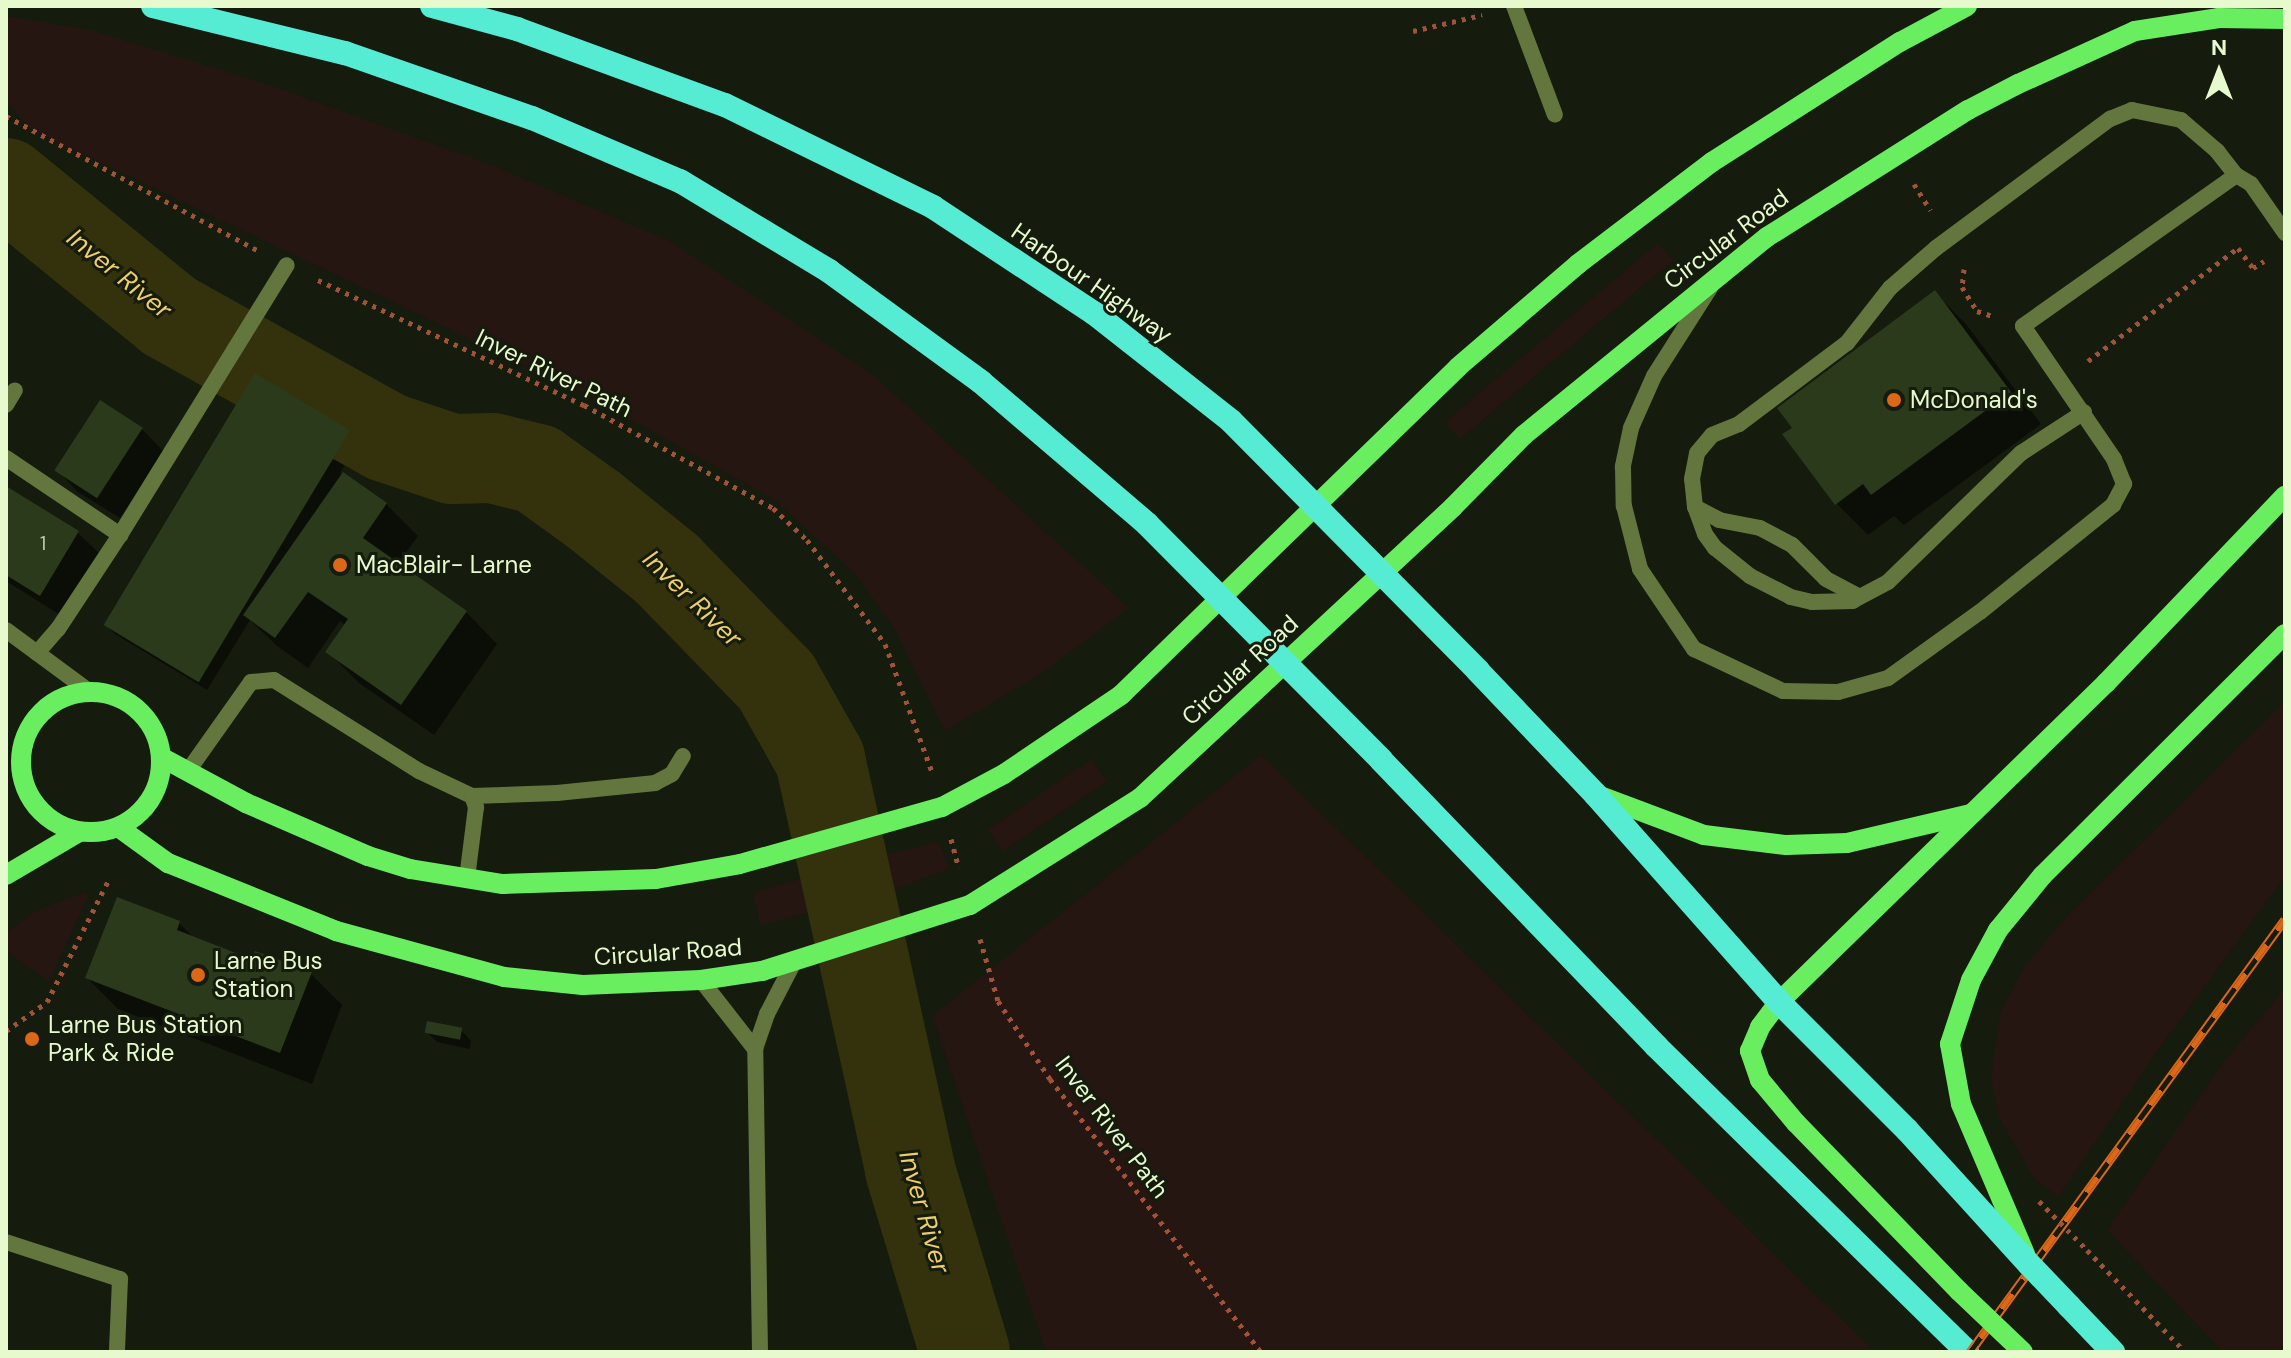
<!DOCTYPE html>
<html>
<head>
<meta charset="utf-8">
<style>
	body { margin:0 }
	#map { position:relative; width:2291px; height:1358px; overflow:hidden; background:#151b0d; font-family:"DM Sans",sans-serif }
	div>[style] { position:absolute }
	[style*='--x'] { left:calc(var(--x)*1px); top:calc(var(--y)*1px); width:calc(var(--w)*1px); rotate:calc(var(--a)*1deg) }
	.green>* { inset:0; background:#251611; transform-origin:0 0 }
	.shadow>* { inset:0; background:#0007 }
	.river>* { height:90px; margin:-45px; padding:0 45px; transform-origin:45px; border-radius:45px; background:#34320d }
	.building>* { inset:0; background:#2b3a1b; transform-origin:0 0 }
	.path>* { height:5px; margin-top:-2.5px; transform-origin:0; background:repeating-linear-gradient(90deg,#a15339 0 4px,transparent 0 10px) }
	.lane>* { height:16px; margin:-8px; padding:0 8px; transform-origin:8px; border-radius:8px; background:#62763d }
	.street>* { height:16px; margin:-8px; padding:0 8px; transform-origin:8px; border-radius:8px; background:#62763d }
	.primary>* { height:20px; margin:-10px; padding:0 10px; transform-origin:10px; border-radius:10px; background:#69ee60 }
	.primary>.ring { margin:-10px; padding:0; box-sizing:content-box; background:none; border:20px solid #69ee60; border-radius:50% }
	.highway>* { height:24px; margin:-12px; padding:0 12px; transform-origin:12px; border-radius:12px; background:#55ecd3 }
	.rail>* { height:9px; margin-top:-4.5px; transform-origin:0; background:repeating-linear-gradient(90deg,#151b0d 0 18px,#db6718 0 36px); box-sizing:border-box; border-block:2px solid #db6718 }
	.path-bridge>* { height:5px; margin-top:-2.5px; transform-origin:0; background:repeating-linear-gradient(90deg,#a15339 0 4px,transparent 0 10px) }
	.primary-bridge>* { height:20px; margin:-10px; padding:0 10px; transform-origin:10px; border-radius:10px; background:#69ee60 }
	.highway-bridge>* { height:24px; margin:-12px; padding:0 12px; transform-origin:12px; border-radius:12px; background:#55ecd3 }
	.dots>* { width:22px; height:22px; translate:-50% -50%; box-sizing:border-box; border:4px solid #151b0d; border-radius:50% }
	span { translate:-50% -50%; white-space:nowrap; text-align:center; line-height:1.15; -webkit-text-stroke:6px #151b0d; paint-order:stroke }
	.number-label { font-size:20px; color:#b8caa0 }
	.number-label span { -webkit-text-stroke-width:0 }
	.street-label { font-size:24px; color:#e7facd }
	.poi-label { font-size:24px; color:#e7facd }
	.left { translate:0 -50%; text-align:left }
	.water-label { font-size:26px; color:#eecf66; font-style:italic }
	.frame { position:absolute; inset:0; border:8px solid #e7facd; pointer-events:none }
	.north { position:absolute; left:2179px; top:32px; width:80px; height:80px; -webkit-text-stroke:6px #151b0d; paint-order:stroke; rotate:0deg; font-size:22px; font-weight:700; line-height:32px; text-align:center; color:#e7facd }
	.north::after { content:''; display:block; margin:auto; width:28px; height:36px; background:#e7facd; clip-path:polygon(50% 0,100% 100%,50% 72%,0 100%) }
</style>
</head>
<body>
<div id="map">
	<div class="green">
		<div style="clip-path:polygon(6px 16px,91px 30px,272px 86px,494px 166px,670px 241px,873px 375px,1129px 608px,1045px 671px,945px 731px,897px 633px,858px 577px,775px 500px,582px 392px,32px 130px,6px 103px)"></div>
		<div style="left:1658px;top:243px;width:23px;height:278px;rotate:50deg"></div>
		<div style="clip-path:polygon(2285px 702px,2285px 876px,2150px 1061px,2059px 1196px,2036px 1181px,1999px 1118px,1991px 1078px,2000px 1012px,2024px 967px,2067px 916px)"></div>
		<div style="clip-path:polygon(1261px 755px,1875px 1352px,1046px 1352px,932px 1016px)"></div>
		<div style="left:1092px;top:759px;width:27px;height:126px;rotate:56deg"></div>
		<div style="clip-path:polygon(939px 841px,949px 869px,882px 893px,760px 925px,753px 892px)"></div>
		<div style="clip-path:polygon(84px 892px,89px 895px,49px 982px,6px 951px,6px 932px,36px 911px)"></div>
		<div style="clip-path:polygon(2285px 988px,2285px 1352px,2223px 1352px,2107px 1230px,2220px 1067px)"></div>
	</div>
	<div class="shadow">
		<div style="clip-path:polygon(1935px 293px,1966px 324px,2041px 424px,1904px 525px,1894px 516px,1868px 535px,1837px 504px,1785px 435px)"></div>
		<div style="clip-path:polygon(142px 429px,163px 451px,120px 518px,78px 492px,57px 470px)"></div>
		<div style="clip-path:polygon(349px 432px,359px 442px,340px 473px,386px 504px,418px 536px,397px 565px,466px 612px,497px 644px,434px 735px,359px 683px,328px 652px,346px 626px,340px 621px,308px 668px,277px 646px,250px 620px,207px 690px,115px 634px,105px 624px)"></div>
		<div style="clip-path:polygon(6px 489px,78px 533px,100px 554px,62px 616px,6px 581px)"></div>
		<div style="clip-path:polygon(179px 923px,196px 940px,252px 962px,311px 974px,342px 1005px,312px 1084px,118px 1009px,87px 978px)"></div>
		<div style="clip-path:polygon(461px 1030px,471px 1041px,470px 1049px,437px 1042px,427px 1032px)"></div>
	</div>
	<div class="river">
		<div style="--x:6;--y:183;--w:210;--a:39.2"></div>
		<div style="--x:169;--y:316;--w:248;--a:29.1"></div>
		<div style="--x:386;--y:437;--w:70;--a:18.4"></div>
		<div style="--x:452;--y:459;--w:40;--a:-1.4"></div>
		<div style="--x:492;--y:458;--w:46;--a:13.7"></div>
		<div style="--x:537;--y:469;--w:70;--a:35.7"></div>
		<div style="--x:594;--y:510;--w:94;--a:38.9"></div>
		<div style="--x:667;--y:569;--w:156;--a:45.8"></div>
		<div style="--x:776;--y:681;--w:90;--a:60.6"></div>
		<div style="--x:820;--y:759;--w:421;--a:77.6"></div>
		<div style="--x:910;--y:1170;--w:190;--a:73.2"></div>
	</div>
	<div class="building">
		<div style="clip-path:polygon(1935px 290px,2011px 392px,1871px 495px,1863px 484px,1835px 505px,1782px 434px,1792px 428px,1777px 408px)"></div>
		<div style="left:255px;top:373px;width:111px;height:294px;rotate:31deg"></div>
		<div style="left:100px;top:400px;width:51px;height:84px;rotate:33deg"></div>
		<div style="clip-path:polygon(343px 472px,387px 503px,363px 538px,467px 611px,401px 705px,325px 652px,348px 619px,308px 592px,275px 638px,243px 615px)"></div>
		<div style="clip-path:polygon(6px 486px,79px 531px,40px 596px,6px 575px)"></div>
		<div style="clip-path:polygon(117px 897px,180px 921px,177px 930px,251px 959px,255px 951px,312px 972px,280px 1053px,85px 978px)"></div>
		<div style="left:427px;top:1021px;width:36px;height:12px;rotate:11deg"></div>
	</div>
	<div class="path">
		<div style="--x:1413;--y:31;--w:71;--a:-13.1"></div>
		<div style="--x:6;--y:116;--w:287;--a:28.1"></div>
		<div style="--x:1914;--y:184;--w:31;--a:58"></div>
		<div style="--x:1964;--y:269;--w:18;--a:96"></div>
		<div style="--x:1962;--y:287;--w:28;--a:58"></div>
		<div style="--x:1977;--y:311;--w:16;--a:18"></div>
		<div style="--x:318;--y:280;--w:294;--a:25.2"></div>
		<div style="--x:584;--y:405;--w:215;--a:28.6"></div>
		<div style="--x:773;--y:508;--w:47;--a:43.3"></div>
		<div style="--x:807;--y:540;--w:130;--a:53.1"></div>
		<div style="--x:885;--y:644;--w:136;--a:69.8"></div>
		<div style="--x:2088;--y:361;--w:188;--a:-37"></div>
		<div style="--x:2238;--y:248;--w:25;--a:53"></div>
		<div style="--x:2253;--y:268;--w:13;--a:-32"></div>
		<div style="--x:951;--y:839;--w:30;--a:75"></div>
		<div style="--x:980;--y:939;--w:65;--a:73.8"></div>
		<div style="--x:998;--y:1001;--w:94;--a:56.3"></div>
		<div style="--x:1050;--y:1079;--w:345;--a:52.3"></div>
		<div style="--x:6;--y:1031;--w:50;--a:-35.3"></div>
		<div style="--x:47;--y:1002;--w:136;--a:-63.2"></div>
		<div style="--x:2087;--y:1250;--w:141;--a:46.1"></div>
	</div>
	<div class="lane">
		<div style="--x:1514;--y:6;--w:116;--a:69.4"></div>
		<div style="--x:1710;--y:288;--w:104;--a:122.5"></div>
		<div style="--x:1654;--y:376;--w:57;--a:113.9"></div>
		<div style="--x:1631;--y:428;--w:40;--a:102"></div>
		<div style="--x:1623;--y:467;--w:39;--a:89"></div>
		<div style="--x:1624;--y:506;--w:65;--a:75.7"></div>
		<div style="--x:1640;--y:569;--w:97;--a:56"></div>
		<div style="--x:1694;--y:649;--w:98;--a:25.3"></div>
		<div style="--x:1783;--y:691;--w:55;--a:1"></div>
		<div style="--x:1838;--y:692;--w:52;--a:-15.6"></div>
		<div style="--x:1888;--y:678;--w:113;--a:-35.7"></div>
		<div style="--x:1980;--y:612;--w:171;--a:-38.8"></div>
		<div style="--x:2113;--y:505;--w:24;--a:-62"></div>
		<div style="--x:2124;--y:484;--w:27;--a:-112"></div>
		<div style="--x:2114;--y:459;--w:161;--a:-124.4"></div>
		<div style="--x:2023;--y:326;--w:261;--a:-35.3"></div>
		<div style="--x:6;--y:405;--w:17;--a:-59"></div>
		<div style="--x:2084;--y:412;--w:75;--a:146.9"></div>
		<div style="--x:2021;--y:453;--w:185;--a:135.9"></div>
		<div style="--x:1888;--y:582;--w:40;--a:152"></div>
		<div style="--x:1853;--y:601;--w:41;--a:178.6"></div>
		<div style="--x:1812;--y:602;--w:22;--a:-167"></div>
		<div style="--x:1791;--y:597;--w:46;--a:-152.9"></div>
		<div style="--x:1750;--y:576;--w:45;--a:-141.3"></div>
		<div style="--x:1715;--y:548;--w:17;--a:-126"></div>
		<div style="--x:1705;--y:534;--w:29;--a:-110"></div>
		<div style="--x:1695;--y:507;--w:28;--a:-96"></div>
		<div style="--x:1692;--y:479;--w:26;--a:-79"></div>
		<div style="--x:1697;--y:453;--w:23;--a:-50"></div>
		<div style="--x:1712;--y:435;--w:29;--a:-22"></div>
		<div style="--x:1739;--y:424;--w:135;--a:-36.9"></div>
		<div style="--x:1847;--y:343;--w:70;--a:-52"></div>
		<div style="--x:1890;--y:288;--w:61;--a:-41"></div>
		<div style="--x:1936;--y:248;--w:217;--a:-36.6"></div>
		<div style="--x:2110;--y:119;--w:24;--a:-22"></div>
		<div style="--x:2132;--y:110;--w:50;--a:11.5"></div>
		<div style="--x:2181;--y:120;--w:48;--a:40.7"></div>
		<div style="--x:2217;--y:151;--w:31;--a:52"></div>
		<div style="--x:2236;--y:175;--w:17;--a:31"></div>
		<div style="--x:2251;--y:184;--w:60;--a:55.2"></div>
		<div style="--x:6;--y:458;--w:138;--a:34"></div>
		<div style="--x:1695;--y:507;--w:27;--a:28"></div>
		<div style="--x:1719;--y:520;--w:42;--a:11"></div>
		<div style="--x:1760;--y:528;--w:36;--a:28"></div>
		<div style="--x:1792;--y:545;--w:48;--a:45"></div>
		<div style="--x:1826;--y:579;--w:38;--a:28"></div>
		<div style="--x:188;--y:771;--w:109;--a:-54.7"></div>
		<div style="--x:251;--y:682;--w:23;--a:-5"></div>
		<div style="--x:274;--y:680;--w:171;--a:32.1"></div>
		<div style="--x:419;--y:771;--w:59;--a:25.3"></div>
		<div style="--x:472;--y:796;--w:12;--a:70"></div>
		<div style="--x:476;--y:807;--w:72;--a:97.2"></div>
		<div style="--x:472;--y:796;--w:85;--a:-2"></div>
		<div style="--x:557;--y:793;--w:99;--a:-5.8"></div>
		<div style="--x:655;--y:783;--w:19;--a:-28"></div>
		<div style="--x:672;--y:774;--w:21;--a:-59"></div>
		<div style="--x:701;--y:980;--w:88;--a:52"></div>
		<div style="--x:6;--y:1242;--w:120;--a:18"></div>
		<div style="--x:120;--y:1279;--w:73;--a:92.4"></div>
		<div style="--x:760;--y:1352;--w:303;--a:-90.9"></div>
		<div style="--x:755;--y:1049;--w:37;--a:-71"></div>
		<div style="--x:767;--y:1014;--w:61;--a:-62.6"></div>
	</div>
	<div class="street">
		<div style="--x:6;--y:630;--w:104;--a:36.4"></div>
		<div style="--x:37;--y:653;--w:32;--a:-49"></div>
		<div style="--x:58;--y:629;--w:113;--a:-56.6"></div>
		<div style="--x:120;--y:535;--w:317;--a:-58.3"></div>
	</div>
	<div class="primary">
		<div class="ring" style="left:21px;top:692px;width:120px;height:120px"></div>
		<div style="--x:161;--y:757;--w:97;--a:28.4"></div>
		<div style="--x:246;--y:803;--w:133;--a:23.5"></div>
		<div style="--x:368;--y:856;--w:44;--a:17.2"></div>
		<div style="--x:410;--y:869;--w:94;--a:9.2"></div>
		<div style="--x:503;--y:884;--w:153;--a:-1.9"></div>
		<div style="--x:656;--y:879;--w:85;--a:-10.1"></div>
		<div style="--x:740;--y:864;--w:210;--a:-15.8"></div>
		<div style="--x:942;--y:807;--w:70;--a:-28"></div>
		<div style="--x:1004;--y:774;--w:141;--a:-34"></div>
		<div style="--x:1121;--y:695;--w:470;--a:-44.2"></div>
		<div style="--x:1458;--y:367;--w:158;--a:-40.6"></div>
		<div style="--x:1578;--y:264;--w:168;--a:-37.3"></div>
		<div style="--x:1712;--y:162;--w:223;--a:-32.6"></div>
		<div style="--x:1900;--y:42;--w:76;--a:-28.2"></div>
		<div style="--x:1595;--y:794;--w:116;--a:20.6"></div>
		<div style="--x:1704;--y:835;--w:83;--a:7"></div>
		<div style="--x:1786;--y:845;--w:61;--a:-1.9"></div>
		<div style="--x:1847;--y:843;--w:127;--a:-13.2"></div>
		<div style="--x:118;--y:827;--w:62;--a:35.8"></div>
		<div style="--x:168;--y:863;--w:181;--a:22"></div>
		<div style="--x:336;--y:931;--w:174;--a:15.3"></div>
		<div style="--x:504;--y:977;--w:79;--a:5.8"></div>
		<div style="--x:583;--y:985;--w:118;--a:-2.4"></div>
		<div style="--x:701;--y:980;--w:62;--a:-8.4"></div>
		<div style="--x:762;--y:971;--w:218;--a:-17.6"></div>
		<div style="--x:970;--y:905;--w:201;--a:-32.2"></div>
		<div style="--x:1140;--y:798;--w:427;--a:-42.9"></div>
		<div style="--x:1453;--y:507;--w:101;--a:-45.4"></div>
		<div style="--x:1524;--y:435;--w:313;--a:-39.2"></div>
		<div style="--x:1767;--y:237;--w:238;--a:-32.3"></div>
		<div style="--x:1968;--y:110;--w:56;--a:-27.5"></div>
		<div style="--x:2018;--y:84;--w:128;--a:-24.4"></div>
		<div style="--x:2135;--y:31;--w:85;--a:-8.8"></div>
		<div style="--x:2219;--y:18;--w:66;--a:0.9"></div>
		<div style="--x:6;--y:875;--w:85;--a:-30.5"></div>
		<div style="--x:2025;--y:1254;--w:163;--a:-113.1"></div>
		<div style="--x:1961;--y:1104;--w:61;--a:-100.4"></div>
		<div style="--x:1950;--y:1044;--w:67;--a:-71.8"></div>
		<div style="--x:1971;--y:980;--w:57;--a:-61.6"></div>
		<div style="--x:1998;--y:930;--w:70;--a:-50.8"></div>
		<div style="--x:2042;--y:876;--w:343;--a:-44.9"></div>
		<div style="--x:1959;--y:1291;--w:234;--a:-134.1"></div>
		<div style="--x:1796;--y:1123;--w:56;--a:-129.9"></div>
		<div style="--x:1760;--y:1080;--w:31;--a:-109"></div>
		<div style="--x:1750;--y:1051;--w:26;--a:-67"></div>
		<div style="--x:1760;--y:1027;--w:31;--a:-53"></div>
		<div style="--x:1779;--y:1002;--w:457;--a:-44.3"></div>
		<div style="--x:2106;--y:683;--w:259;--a:-46.3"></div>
	</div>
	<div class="highway">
		<div style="--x:153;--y:6;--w:198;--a:13.8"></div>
		<div style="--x:345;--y:53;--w:198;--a:19.2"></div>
		<div style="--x:532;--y:118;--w:161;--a:23.1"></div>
		<div style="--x:680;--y:181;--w:174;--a:31.1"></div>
		<div style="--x:829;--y:271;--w:188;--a:36.1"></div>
		<div style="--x:981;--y:382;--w:218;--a:40.5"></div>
		<div style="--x:432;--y:6;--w:88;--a:15.1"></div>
		<div style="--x:517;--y:29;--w:221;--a:20.1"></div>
		<div style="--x:725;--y:105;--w:232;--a:26.1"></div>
		<div style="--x:933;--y:207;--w:193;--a:33.4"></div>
		<div style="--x:1094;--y:313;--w:174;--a:38.2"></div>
		<div style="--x:1478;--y:671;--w:170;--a:46.4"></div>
		<div style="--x:1595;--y:794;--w:278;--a:48.5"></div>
		<div style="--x:1779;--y:1002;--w:181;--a:45"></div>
		<div style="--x:1907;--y:1130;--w:181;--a:47.7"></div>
		<div style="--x:1381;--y:760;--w:397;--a:46.1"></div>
		<div style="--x:1656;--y:1046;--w:436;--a:44.5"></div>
		<div style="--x:2069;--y:1306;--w:64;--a:46.3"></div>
	</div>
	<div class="rail">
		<div style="--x:1970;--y:1352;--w:535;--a:-53.96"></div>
	</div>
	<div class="path-bridge">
		<div style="--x:2039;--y:1201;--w:69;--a:45.6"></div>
	</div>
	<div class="primary-bridge">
		<div style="--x:1959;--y:1291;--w:88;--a:43.6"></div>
	</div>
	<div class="highway-bridge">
		<div style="--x:1231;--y:421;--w:351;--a:45.3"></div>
		<div style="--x:1147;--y:524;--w:332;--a:45.2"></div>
		<div style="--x:2029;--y:1264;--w:58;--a:46.4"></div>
	</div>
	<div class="dots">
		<div style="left:1894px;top:400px;background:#db6718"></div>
		<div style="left:340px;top:565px;background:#db6718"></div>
		<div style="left:198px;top:975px;background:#db6718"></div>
		<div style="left:32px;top:1039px;background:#db6718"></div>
	</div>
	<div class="number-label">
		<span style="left:43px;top:543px">1</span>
	</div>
	<div class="street-label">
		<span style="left:1726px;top:239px;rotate:-37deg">Circular Road</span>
		<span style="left:1092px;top:283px;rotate:35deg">Harbour Highway</span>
		<span style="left:554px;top:373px;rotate:26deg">Inver River Path</span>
		<span style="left:1240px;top:670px;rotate:-43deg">Circular Road</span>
		<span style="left:668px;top:952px;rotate:-4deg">Circular Road</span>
		<span style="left:1112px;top:1127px;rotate:53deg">Inver River Path</span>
	</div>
	<div class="poi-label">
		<span class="left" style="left:1910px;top:400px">McDonald's</span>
		<span class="left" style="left:356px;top:565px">MacBlair- Larne</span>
		<span class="left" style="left:214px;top:975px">Larne Bus<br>Station</span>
		<span class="left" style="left:48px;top:1039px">Larne Bus Station<br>Park &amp; Ride</span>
	</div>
	<div class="water-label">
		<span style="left:119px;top:274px;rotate:39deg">Inver River</span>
		<span style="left:692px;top:599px;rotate:44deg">Inver River</span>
		<span style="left:924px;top:1212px;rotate:74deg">Inver River</span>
	</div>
	<div class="frame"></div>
	<div class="north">N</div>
</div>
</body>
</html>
